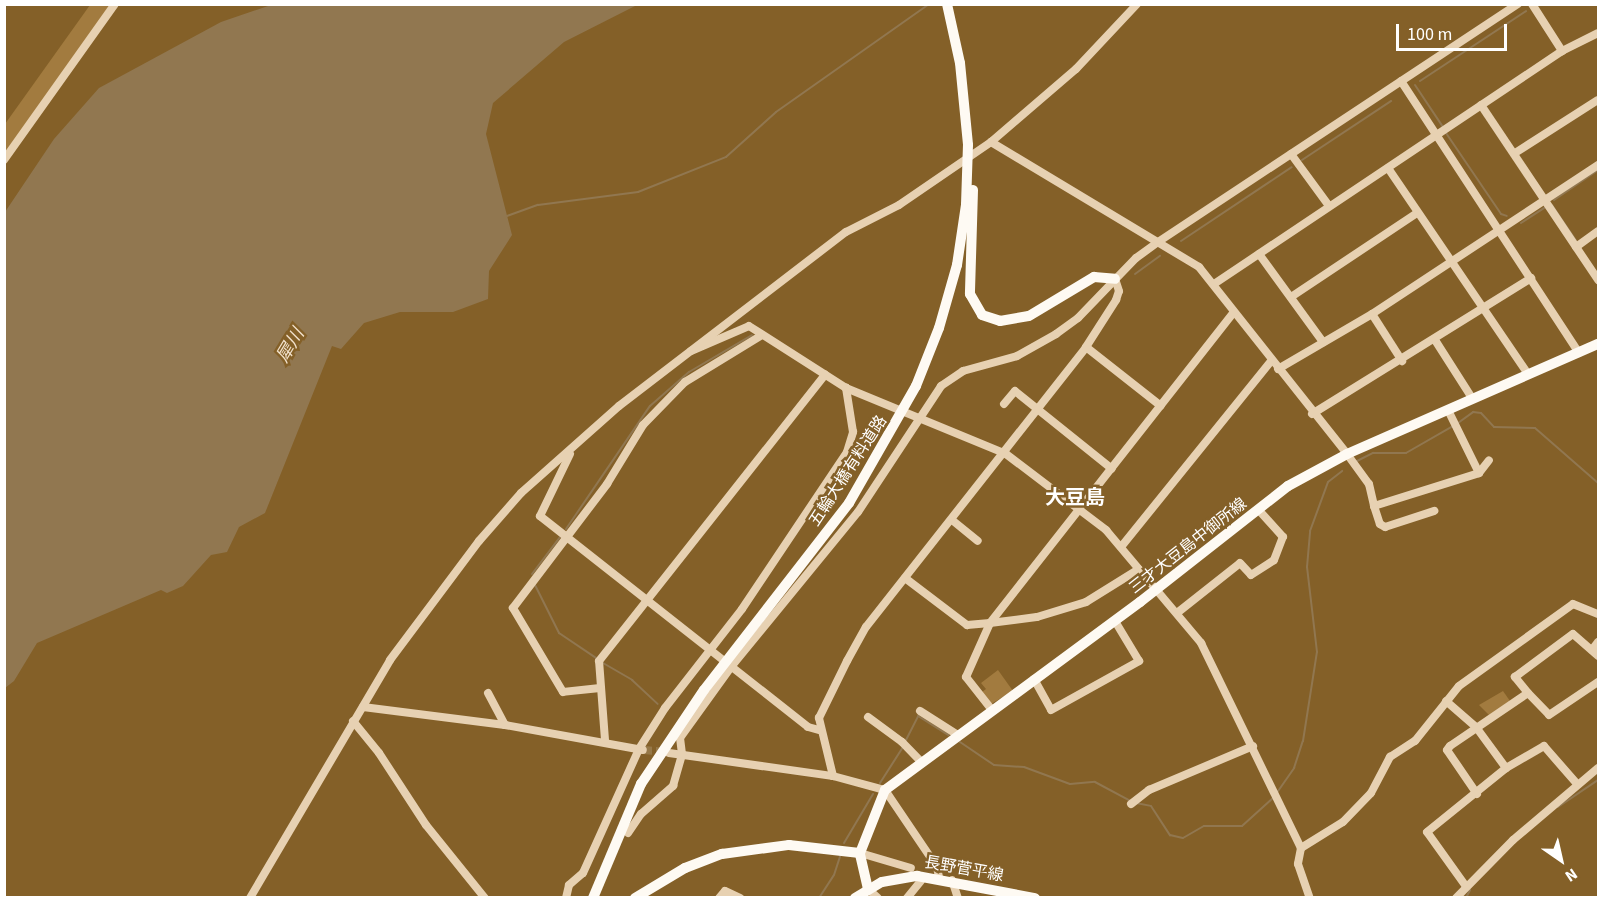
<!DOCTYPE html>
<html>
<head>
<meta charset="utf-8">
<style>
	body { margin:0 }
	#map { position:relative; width:1603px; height:902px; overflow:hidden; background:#846028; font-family:"Source Sans 3","Noto Sans JP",sans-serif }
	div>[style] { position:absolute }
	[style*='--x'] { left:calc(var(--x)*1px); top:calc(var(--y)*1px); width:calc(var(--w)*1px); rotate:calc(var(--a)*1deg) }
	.green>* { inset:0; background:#a27b3f }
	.water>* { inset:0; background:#917750 }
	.stream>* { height:2px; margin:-1px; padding:0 1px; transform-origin:1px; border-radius:1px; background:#917750 }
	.minor-tunnel>* { height:8px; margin-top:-4px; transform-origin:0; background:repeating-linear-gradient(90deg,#967848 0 8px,transparent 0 12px) }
	.minor>* { height:8px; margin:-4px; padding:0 4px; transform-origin:4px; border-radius:4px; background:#e7d1b2 }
	.major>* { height:10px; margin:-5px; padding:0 5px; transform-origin:5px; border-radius:5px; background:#fefaf3 }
	.major-bridge>* { height:10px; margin:-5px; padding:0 5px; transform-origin:5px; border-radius:5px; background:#fefaf3 }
	span { translate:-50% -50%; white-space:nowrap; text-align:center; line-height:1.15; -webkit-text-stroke:5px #846028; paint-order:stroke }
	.street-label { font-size:16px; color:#fff }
	.water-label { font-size:18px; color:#f3e3ce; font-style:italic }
	.quarter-label { font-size:20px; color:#fff; font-weight:700 }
	.frame { position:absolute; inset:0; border:6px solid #fff; pointer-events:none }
	.north { position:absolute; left:1531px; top:830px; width:60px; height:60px; -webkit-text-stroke:4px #846028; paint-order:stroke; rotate:146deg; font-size:16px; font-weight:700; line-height:24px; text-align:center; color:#fff }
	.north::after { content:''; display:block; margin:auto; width:21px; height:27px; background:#fff; clip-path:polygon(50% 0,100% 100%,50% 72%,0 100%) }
	.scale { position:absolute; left:1396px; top:24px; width:111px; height:27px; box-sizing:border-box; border:3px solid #fff; border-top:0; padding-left:8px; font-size:18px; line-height:21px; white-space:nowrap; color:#fff; -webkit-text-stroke:4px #846028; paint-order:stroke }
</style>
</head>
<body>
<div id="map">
	<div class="green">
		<div style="clip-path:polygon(90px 5px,110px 5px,5px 153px,5px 124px)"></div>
		<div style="clip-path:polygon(998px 670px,1013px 691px,991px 704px,982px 692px,986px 689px,981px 683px)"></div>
		<div style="clip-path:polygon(1503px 691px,1510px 701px,1489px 715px,1479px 705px)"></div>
	</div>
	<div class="water">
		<div style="clip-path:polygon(274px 4px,637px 5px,564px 42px,493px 103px,486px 134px,512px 235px,489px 271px,488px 299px,453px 312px,400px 312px,364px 323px,341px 349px,332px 346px,265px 513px,239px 527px,227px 552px,211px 555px,183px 586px,167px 593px,161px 590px,37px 643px,14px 681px,5px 688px,5px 212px,54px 139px,99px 88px,221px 22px)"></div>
	</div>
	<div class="stream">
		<div style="--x:1420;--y:81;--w:127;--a:-33.4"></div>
		<div style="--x:1415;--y:85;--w:50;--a:56.3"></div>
		<div style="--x:1446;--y:133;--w:98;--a:55.8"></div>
		<div style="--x:1501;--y:214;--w:6;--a:18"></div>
		<div style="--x:1302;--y:160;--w:107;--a:-33.5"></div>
		<div style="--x:1554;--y:200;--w:53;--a:-34.3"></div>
		<div style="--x:1552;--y:205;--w:45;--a:56"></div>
		<div style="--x:507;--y:216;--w:33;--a:-20"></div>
		<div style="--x:538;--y:205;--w:101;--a:-7.4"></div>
		<div style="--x:638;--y:192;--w:95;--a:-21.7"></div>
		<div style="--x:726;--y:157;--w:67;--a:-42"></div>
		<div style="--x:776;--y:112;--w:187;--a:-35.2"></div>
		<div style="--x:1521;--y:223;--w:31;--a:-33"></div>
		<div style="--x:1181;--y:241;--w:133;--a:-33.7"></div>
		<div style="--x:1135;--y:274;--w:31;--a:-36"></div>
		<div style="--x:1458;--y:423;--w:19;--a:-36"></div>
		<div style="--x:1473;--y:412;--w:8;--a:7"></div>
		<div style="--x:1481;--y:413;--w:19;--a:47"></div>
		<div style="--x:1494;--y:427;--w:41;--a:1.4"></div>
		<div style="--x:1535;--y:428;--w:84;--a:41.1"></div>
		<div style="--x:1357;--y:461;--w:18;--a:-27"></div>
		<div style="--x:1373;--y:453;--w:33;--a:0"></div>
		<div style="--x:1406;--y:453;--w:54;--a:-29.9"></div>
		<div style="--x:566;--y:529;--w:149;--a:-55.7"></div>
		<div style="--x:650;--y:406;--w:52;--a:-41.1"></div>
		<div style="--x:689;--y:372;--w:73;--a:-30.4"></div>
		<div style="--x:532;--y:574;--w:46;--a:-52.9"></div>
		<div style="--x:535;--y:585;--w:54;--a:63.4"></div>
		<div style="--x:559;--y:633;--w:45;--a:34"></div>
		<div style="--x:603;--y:663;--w:34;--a:30"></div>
		<div style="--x:632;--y:680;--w:35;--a:43"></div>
		<div style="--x:905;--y:742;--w:29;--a:-63"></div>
		<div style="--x:918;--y:716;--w:36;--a:32"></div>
		<div style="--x:960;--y:742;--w:41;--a:34.1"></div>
		<div style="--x:994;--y:765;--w:30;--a:4"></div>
		<div style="--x:1024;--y:767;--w:49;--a:20.3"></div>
		<div style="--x:1070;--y:784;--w:25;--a:-5"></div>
		<div style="--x:1095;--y:782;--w:40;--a:28"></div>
		<div style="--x:880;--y:783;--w:43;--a:-57.4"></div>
		<div style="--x:1276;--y:794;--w:32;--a:-55"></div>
		<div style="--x:1294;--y:768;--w:28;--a:-72"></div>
		<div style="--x:1303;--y:741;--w:90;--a:-81.1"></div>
		<div style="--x:1317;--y:652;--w:86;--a:-96.7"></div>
		<div style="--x:1307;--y:567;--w:36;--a:-85"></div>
		<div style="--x:1310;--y:531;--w:52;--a:-69.8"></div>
		<div style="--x:1328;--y:482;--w:18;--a:-38"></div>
		<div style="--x:1136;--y:803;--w:15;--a:11"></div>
		<div style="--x:1151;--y:806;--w:35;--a:57"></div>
		<div style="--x:1170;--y:835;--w:13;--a:13"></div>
		<div style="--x:1183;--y:838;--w:24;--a:-30"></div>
		<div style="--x:1204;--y:826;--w:38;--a:0"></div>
		<div style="--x:1242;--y:826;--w:42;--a:-42.1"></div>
		<div style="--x:1558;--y:807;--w:48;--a:-34"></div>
		<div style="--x:844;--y:843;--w:57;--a:-59.4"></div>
		<div style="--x:819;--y:898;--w:27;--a:-57"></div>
		<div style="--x:834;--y:875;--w:22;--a:-72"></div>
		<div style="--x:1466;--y:898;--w:9;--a:-63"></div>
	</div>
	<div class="minor-tunnel">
		<div style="--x:644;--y:750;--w:22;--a:5"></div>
	</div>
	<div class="minor">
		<div style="--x:1532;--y:4;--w:56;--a:57.4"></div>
		<div style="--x:1401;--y:81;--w:325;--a:56.8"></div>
		<div style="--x:1481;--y:105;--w:211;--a:56.2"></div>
		<div style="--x:991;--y:142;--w:243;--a:31"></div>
		<div style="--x:1199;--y:267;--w:238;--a:51.6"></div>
		<div style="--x:1347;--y:454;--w:37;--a:54"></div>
		<div style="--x:1369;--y:484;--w:23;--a:77"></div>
		<div style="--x:1374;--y:506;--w:110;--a:-17.4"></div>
		<div style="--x:1479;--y:473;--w:70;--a:-116.2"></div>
		<div style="--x:1515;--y:153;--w:98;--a:-32.6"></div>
		<div style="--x:1291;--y:154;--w:64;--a:53.8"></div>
		<div style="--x:4;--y:160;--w:191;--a:-54.6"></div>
		<div style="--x:1388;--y:168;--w:249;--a:55.8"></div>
		<div style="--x:1576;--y:247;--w:27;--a:-36"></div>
		<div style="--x:1259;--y:254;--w:109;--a:54"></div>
		<div style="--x:1214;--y:284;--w:419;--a:-33.8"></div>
		<div style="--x:1562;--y:51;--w:40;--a:-26.6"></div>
		<div style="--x:1291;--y:297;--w:151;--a:-33.7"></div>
		<div style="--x:1372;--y:314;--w:56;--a:57.4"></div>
		<div style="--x:1435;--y:340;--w:69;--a:57.5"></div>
		<div style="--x:1086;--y:347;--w:95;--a:38.2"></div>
		<div style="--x:691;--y:351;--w:63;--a:-23.3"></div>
		<div style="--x:749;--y:326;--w:115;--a:32.6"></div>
		<div style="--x:846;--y:388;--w:173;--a:22.4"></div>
		<div style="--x:1006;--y:454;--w:126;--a:37.2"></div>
		<div style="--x:1106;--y:530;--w:148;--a:49.9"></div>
		<div style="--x:1201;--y:643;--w:228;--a:64"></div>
		<div style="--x:1301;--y:848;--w:16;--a:101"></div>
		<div style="--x:1298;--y:864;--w:36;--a:71"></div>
		<div style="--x:1278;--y:369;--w:109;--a:-30.3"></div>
		<div style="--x:1372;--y:314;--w:271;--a:-33.4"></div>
		<div style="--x:1004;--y:404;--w:17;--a:-50"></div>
		<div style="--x:1015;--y:391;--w:124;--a:38.8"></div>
		<div style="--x:1312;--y:414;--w:258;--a:-31.8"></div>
		<div style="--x:570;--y:454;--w:69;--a:115.8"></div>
		<div style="--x:540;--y:516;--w:341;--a:38.2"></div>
		<div style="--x:808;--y:727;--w:11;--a:15"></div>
		<div style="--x:1479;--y:473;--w:16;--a:-52"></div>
		<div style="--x:1374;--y:506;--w:19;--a:72"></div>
		<div style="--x:1380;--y:524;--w:6;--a:31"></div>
		<div style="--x:1385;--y:527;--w:52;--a:-18.1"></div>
		<div style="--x:952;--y:520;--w:33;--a:39"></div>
		<div style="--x:1121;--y:547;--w:240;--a:-51.1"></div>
		<div style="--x:905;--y:578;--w:78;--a:37.2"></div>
		<div style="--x:967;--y:625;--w:23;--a:-5"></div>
		<div style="--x:990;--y:623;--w:395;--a:-51.9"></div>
		<div style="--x:1177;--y:613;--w:80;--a:-38.4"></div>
		<div style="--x:1240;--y:563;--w:16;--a:47"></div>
		<div style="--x:1251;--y:575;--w:27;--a:-33"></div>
		<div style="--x:1274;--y:560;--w:25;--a:-69"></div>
		<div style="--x:1283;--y:537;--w:36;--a:-132"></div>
		<div style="--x:1592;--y:650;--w:10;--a:-53"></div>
		<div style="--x:1034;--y:679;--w:35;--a:61"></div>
		<div style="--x:1051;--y:710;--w:101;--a:-29.1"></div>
		<div style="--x:1139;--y:661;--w:47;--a:-121"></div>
		<div style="--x:600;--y:688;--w:37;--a:174"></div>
		<div style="--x:563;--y:692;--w:98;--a:-120.8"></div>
		<div style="--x:513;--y:608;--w:156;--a:-52.8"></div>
		<div style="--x:607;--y:484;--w:69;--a:-58.6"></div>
		<div style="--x:643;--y:425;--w:60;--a:-45.7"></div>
		<div style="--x:685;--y:382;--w:90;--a:-31.4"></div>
		<div style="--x:488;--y:693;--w:36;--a:62"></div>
		<div style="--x:1528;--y:693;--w:30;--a:46"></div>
		<div style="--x:1549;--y:715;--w:59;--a:-34"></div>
		<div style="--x:1446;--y:701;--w:40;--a:41"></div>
		<div style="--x:1476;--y:727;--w:51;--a:53.8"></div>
		<div style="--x:363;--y:707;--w:143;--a:7.2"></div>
		<div style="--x:505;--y:725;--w:140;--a:10.3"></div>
		<div style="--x:992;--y:710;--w:42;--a:-128.2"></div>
		<div style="--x:966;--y:677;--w:59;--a:-66"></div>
		<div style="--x:990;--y:623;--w:47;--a:-7.3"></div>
		<div style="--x:1037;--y:617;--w:51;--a:-17"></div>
		<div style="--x:1086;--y:602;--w:62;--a:-31.9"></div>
		<div style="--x:920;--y:711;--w:45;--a:32.3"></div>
		<div style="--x:868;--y:717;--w:42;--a:36.3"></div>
		<div style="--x:902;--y:742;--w:28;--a:46"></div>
		<div style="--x:353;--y:721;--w:41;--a:50.9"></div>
		<div style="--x:379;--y:753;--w:86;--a:56.9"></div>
		<div style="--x:426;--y:825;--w:94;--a:51.1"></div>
		<div style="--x:605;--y:740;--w:79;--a:-94.3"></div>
		<div style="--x:599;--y:661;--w:365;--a:-51.7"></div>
		<div style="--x:669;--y:753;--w:166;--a:8"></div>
		<div style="--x:833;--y:776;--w:54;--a:15.1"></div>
		<div style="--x:885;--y:790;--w:93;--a:56"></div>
		<div style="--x:937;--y:867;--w:10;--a:79"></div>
		<div style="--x:833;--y:776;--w:60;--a:-103.6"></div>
		<div style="--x:819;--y:718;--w:64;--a:-63.8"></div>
		<div style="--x:847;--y:661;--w:39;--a:-61"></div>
		<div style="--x:866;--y:627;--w:356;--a:-51.8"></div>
		<div style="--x:1086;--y:347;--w:56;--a:-57.4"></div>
		<div style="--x:1116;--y:300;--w:9;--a:-72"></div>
		<div style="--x:1119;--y:291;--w:13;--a:-108"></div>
		<div style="--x:1477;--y:794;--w:53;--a:-124.3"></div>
		<div style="--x:1447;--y:750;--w:5;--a:-53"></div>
		<div style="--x:1450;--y:746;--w:94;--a:-34.2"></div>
		<div style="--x:1528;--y:693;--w:21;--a:-129"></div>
		<div style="--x:1515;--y:677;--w:72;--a:-36.6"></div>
		<div style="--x:1573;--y:634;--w:33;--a:41"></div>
		<div style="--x:1131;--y:804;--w:23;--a:-38"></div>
		<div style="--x:1149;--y:790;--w:113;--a:-22.9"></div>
		<div style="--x:628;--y:833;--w:23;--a:-56"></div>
		<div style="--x:641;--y:814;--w:43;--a:-41.2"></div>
		<div style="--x:673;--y:786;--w:33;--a:-74"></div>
		<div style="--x:682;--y:754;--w:16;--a:-97"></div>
		<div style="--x:680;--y:738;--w:87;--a:-54.3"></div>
		<div style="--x:731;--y:667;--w:200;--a:-50.7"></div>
		<div style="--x:858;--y:512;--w:151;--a:-56.6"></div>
		<div style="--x:941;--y:386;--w:27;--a:-34"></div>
		<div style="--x:963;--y:371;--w:56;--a:-15.5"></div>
		<div style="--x:1017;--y:356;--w:45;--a:-29.4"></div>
		<div style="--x:1056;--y:334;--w:27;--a:-36"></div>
		<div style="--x:1078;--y:318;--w:83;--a:-46"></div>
		<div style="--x:1136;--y:258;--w:27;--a:-36"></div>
		<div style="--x:1158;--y:242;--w:432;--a:-33.5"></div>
		<div style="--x:1301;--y:848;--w:49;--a:-31.8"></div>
		<div style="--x:1343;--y:822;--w:40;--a:-46"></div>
		<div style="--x:1371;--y:793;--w:41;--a:-62.2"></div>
		<div style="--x:1390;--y:757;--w:30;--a:-33"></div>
		<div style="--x:1415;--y:741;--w:70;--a:-51.3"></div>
		<div style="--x:1459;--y:686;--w:140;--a:-35.7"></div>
		<div style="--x:1573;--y:604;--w:27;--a:22"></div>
		<div style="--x:860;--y:853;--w:53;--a:16.4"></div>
		<div style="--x:952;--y:880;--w:19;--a:72"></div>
		<div style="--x:1465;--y:885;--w:65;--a:-125.6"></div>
		<div style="--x:1427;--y:832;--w:102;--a:-39"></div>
		<div style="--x:1506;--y:768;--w:44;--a:-30.1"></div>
		<div style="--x:1544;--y:746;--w:50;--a:49"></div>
		<div style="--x:868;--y:889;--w:13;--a:42"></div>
		<div style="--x:250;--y:898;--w:276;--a:-59.5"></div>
		<div style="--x:390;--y:660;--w:149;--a:-53.2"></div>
		<div style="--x:479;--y:541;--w:64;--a:-48.8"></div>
		<div style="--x:521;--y:493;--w:131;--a:-41.6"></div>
		<div style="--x:619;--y:406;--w:286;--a:-37.5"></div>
		<div style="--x:846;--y:232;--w:59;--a:-27"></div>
		<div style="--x:899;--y:205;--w:112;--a:-34.4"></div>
		<div style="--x:991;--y:142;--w:112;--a:-40.7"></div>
		<div style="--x:1076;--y:69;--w:89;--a:-46.8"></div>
		<div style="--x:566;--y:898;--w:13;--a:-77"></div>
		<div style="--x:569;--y:885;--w:18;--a:-41"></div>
		<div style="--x:583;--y:873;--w:136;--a:-65.7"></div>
		<div style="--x:639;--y:749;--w:49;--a:-57.6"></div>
		<div style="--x:665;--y:708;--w:125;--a:-52.1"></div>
		<div style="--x:742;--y:609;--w:189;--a:-56.2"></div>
		<div style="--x:847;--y:452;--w:21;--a:-73"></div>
		<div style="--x:853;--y:432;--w:45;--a:-99"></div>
		<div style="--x:719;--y:898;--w:9;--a:-49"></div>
		<div style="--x:725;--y:891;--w:17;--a:25"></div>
		<div style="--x:907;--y:898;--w:22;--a:-51"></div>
		<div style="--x:1456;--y:898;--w:81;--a:-45.5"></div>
		<div style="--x:1513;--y:840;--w:111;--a:-40.3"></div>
	</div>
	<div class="major">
		<div style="--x:947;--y:4;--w:60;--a:77.6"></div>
		<div style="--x:960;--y:63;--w:82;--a:84.4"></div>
		<div style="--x:1000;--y:321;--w:29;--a:-10"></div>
		<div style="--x:1029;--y:316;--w:76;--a:-31"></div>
		<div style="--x:1094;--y:277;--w:21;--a:5"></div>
		<div style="--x:868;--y:889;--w:37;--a:-103"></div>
		<div style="--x:860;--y:853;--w:68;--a:-68.4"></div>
		<div style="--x:885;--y:790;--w:317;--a:-36.4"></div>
		<div style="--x:1140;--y:602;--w:188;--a:-38.1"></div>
		<div style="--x:1288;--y:486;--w:67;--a:-28.5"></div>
		<div style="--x:1347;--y:454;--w:274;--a:-23.7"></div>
		<div style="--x:593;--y:898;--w:124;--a:-67.2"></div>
		<div style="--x:641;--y:784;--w:113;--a:-56.2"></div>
		<div style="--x:635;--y:898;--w:58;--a:-31"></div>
		<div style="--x:685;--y:868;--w:40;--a:-21"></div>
		<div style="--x:722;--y:854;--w:68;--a:-7.7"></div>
		<div style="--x:789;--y:845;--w:71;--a:6.4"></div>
		<div style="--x:855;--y:898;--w:31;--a:-31"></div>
		<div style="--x:882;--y:882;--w:36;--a:-10"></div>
		<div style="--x:917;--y:876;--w:120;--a:10.6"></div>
	</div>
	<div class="major-bridge">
		<div style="--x:973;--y:190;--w:104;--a:91.7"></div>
		<div style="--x:970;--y:294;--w:24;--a:60"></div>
		<div style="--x:982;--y:315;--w:19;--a:18"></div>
		<div style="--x:704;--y:690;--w:237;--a:-52.2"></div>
		<div style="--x:849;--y:503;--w:135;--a:-60.2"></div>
		<div style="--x:916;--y:386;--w:62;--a:-68.4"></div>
		<div style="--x:939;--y:328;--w:66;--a:-74.1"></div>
		<div style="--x:957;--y:265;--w:61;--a:-81.5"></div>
		<div style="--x:966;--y:205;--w:60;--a:-88.1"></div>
	</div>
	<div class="street-label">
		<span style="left:848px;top:471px;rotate:-57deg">五輪大橋有料道路</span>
		<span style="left:1188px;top:546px;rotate:-38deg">三才大豆島中御所線</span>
		<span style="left:964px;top:869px;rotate:10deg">長野菅平線</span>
	</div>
	<div class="water-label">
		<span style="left:291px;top:346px;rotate:-59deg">犀川</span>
	</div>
	<div class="quarter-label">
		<span style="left:1075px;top:498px">大豆島</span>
	</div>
	<div class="frame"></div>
	<div class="north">N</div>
	<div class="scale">100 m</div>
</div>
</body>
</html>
